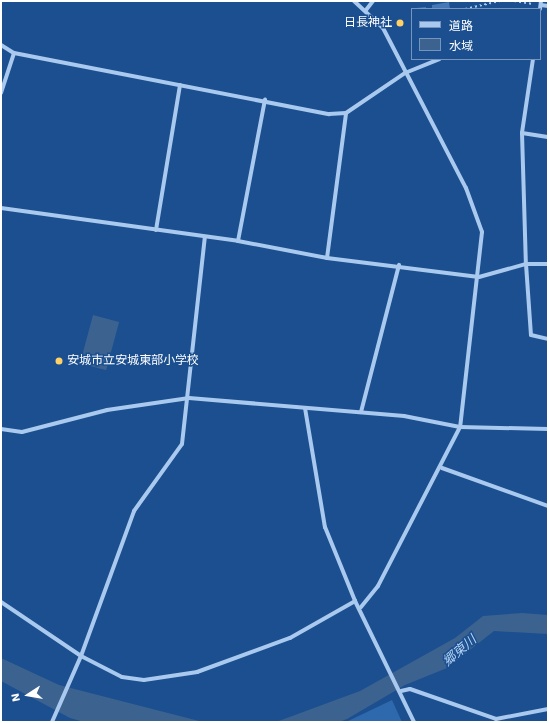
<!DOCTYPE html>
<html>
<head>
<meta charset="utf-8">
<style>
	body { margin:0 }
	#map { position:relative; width:549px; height:723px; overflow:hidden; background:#1b4f8f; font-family:"Work Sans","Noto Sans JP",sans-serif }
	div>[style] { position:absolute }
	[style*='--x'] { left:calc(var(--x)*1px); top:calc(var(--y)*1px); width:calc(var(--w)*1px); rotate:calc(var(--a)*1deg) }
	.green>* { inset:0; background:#2e69ad }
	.water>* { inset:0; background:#3c6290; transform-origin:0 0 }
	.building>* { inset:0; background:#4478b7 }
	.path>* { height:2px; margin-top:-1px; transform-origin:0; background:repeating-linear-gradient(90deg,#a9c9ee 0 2px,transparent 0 5px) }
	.street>* { height:4px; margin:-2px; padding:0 2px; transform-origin:2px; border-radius:2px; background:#a9c9ee }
	.dots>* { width:11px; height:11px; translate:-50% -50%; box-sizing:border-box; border:2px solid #1b4f8f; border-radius:50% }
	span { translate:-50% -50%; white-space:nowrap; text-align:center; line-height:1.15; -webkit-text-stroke:3px #1b4f8f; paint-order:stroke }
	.poi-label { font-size:12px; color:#fff }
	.right { translate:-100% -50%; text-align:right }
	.left { translate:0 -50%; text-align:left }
	.water-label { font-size:13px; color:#b5d3f5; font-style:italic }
	.frame { position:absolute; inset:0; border:2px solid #fff; pointer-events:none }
	.legend { position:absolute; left:411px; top:8px; width:130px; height:52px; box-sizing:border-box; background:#1b4f8f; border:1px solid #7695bc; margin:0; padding:5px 7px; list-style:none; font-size:12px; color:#fff }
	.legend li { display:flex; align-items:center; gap:8px; height:20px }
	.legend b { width:20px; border:1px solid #7695bc }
	.north { position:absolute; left:8px; top:675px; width:40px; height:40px; -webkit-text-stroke:3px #1b4f8f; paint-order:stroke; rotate:258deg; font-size:11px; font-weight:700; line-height:16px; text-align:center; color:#fff }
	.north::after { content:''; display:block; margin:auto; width:14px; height:18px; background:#fff; clip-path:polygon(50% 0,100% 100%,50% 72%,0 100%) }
</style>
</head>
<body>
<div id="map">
	<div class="green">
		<div style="clip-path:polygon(392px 700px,402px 722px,346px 722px)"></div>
	</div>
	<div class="water">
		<div style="left:93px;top:315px;width:27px;height:50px;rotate:15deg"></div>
		<div style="clip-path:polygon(522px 613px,548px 615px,548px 634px,494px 631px,447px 668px,405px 685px,347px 719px,339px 722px,276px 722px,360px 691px,455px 638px,483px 616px)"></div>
		<div style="clip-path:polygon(1px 658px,59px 685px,203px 722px,84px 722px,70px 718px,1px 681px)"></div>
	</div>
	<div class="building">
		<div style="clip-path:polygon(449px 2px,450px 9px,432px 9px,432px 5px)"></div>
		<div style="clip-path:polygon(426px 7px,426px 9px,416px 9px,416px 8px)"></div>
	</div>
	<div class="path">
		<div style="--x:514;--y:1;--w:19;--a:9"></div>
		<div style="--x:465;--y:9;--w:36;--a:-13"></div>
	</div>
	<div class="street">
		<div style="--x:354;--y:1;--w:40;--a:43"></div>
		<div style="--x:383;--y:28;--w:180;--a:62.6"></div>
		<div style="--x:466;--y:188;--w:47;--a:70"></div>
		<div style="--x:482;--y:232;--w:196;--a:96.4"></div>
		<div style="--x:460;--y:427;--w:179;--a:117.3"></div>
		<div style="--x:378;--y:586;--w:27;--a:129"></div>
		<div style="--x:541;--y:5;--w:7;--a:8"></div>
		<div style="--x:540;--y:9;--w:8;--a:-83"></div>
		<div style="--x:366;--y:10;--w:11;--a:-52"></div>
		<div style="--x:1;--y:45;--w:15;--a:32"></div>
		<div style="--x:14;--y:53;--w:321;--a:11"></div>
		<div style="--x:329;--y:114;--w:17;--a:-3"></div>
		<div style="--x:346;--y:113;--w:71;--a:-34.1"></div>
		<div style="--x:405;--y:73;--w:37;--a:-22"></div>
		<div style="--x:533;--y:59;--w:75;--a:98.5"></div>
		<div style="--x:522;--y:133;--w:131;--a:88.3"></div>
		<div style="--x:526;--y:264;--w:71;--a:86"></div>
		<div style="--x:531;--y:335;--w:17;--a:13"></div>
		<div style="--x:1;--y:93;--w:42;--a:-72"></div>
		<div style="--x:522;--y:133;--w:26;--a:9"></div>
		<div style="--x:1;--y:208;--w:239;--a:7.9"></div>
		<div style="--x:238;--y:241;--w:91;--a:10.8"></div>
		<div style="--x:327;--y:258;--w:153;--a:7.1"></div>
		<div style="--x:479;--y:277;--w:49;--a:-15.5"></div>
		<div style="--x:526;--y:264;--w:22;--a:0"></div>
		<div style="--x:156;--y:230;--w:147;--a:-80.6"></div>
		<div style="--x:238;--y:241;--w:144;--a:-79.2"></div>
		<div style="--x:327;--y:258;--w:146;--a:-82.5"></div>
		<div style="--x:305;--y:408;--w:121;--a:80.5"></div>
		<div style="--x:325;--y:527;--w:80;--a:67.9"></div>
		<div style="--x:355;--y:601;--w:135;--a:64"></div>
		<div style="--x:361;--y:412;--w:152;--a:-75.5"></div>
		<div style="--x:1;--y:429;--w:21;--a:8"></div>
		<div style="--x:22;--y:432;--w:88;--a:-14.5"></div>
		<div style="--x:107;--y:410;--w:83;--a:-8.3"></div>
		<div style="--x:189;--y:398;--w:216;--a:4.8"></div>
		<div style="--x:404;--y:416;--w:57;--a:11.1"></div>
		<div style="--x:460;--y:427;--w:88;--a:1.3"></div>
		<div style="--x:442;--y:468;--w:113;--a:19.7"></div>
		<div style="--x:1;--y:602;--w:97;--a:34"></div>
		<div style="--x:81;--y:656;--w:46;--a:27.1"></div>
		<div style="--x:122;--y:677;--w:22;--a:8"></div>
		<div style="--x:144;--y:680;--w:54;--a:-8.6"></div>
		<div style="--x:197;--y:672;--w:99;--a:-20.1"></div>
		<div style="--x:290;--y:638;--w:75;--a:-29.6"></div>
		<div style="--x:401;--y:691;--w:9;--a:-13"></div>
		<div style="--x:410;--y:689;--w:91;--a:19.2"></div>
		<div style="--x:496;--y:719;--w:53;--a:-10.9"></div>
		<div style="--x:52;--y:722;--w:72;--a:-66.3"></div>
		<div style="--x:81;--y:656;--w:154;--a:-69.9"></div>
		<div style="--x:134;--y:511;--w:82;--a:-54.4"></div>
		<div style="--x:182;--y:444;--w:208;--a:-83.7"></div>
	</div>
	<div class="dots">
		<div style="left:400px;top:23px;background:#ffd166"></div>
		<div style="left:59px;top:361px;background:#ffd166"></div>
	</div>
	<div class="poi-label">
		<span class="right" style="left:392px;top:23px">日長神社</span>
		<span class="left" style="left:67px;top:361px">安城市立安城東部小学校</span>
	</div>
	<div class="water-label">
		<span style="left:460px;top:651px;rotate:-41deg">郷東川</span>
	</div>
	<div class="frame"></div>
	<ul class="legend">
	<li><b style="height:5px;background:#a9c9ee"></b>道路</li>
	<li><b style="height:11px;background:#3c6290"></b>水域</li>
	</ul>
	<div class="north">N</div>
</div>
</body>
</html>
